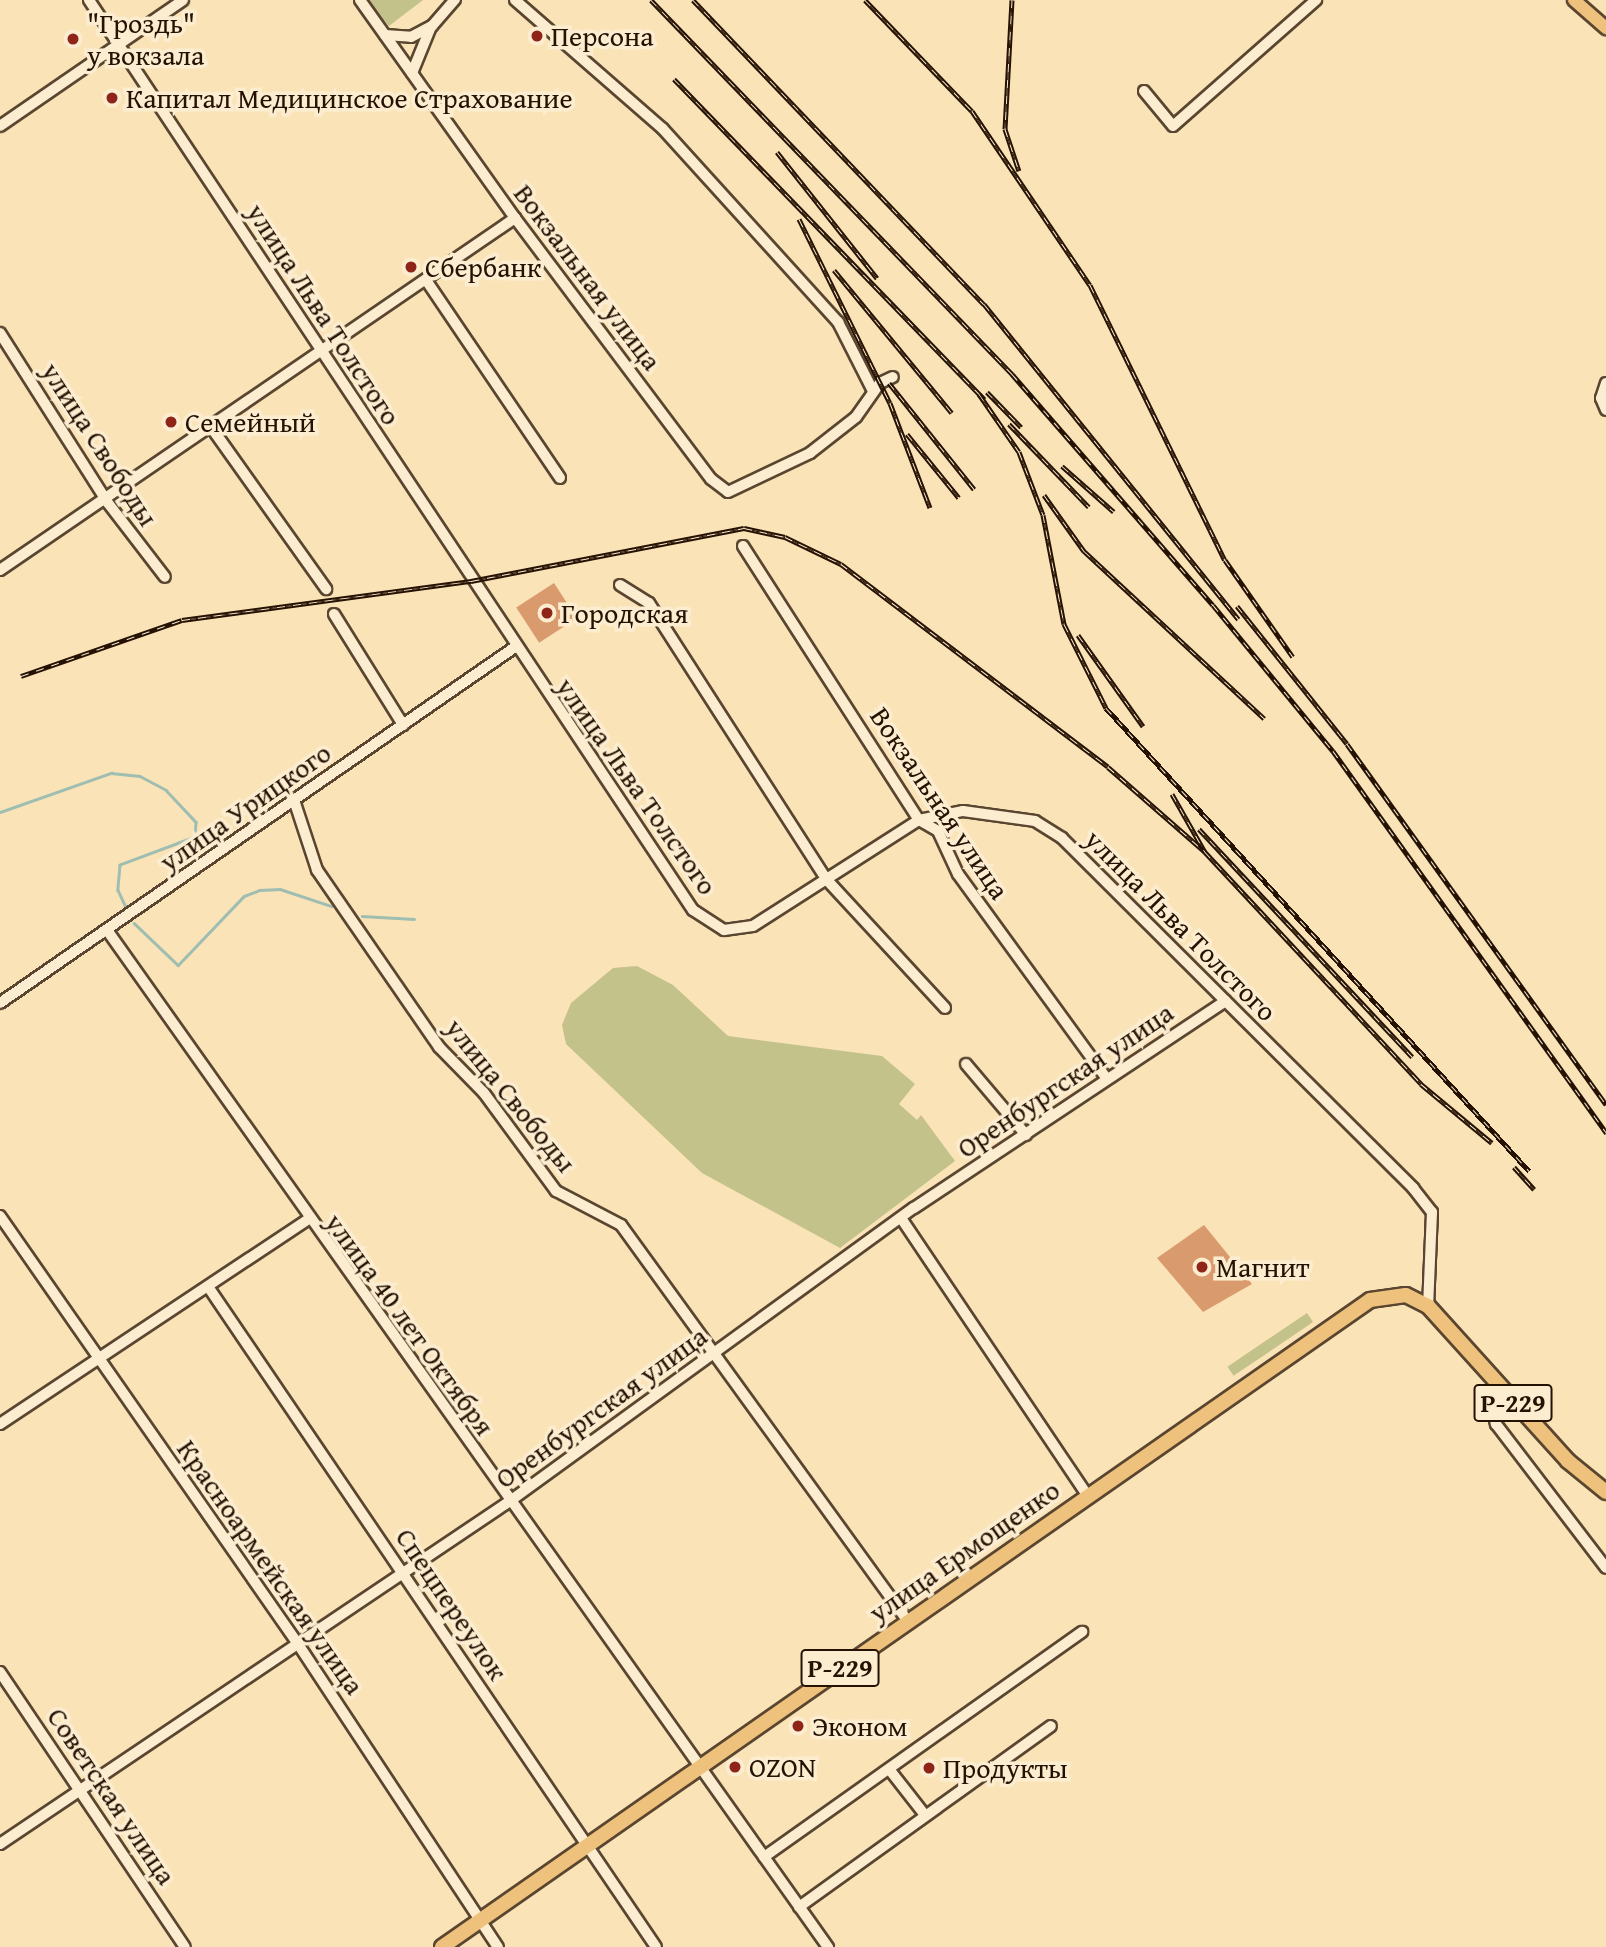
<!DOCTYPE html>
<html>
<head>
<meta charset="utf-8">
<style>
	body { margin:0 }
	#map { position:relative; width:1606px; height:1947px; overflow:hidden; background:#fbe3b8; font-family:"Gentium Book Plus",serif }
	div>[style] { position:absolute }
	[style*='--x'] { left:calc(var(--x)*1px); top:calc(var(--y)*1px); width:calc(var(--w)*1px); rotate:calc(var(--a)*1deg) }
	.green>* { inset:0; background:#c3c28b; transform-origin:0 0 }
	.stream>* { height:2.5px; margin:-1.25px; padding:0 1.25px; transform-origin:1.25px; border-radius:1.25px; background:#9fbeb1 }
	.building>* { inset:0; background:#d99b6d; transform-origin:0 0 }
	.roads { filter:drop-shadow(2px 0 #5a4630) drop-shadow(-2px 0 #5a4630) drop-shadow(0 2px #5a4630) drop-shadow(0 -2px #5a4630) }
	.minor>* { height:10px; margin:-5px; padding:0 5px; transform-origin:5px; border-radius:5px; background:#fcedd1 }
	.major>* { height:12px; margin:-6px; padding:0 6px; transform-origin:6px; border-radius:6px; background:#eec27c }
	.highway>* { height:14px; margin:-7px; padding:0 7px; transform-origin:7px; border-radius:7px; background:#eec27c }
	.rail>* { height:5px; margin-top:-2.5px; transform-origin:0; background:repeating-linear-gradient(90deg,#fcedd1 0 8px,#251203 0 16px); box-sizing:border-box; border-block:2px solid #251203 }
	.dots>* { width:19px; height:19px; translate:-50% -50%; box-sizing:border-box; border:4px solid #fcedd1; border-radius:50% }
	span { translate:-50% -50%; white-space:nowrap; text-align:center; line-height:1.15; -webkit-text-stroke:7px #fcedd1; paint-order:stroke }
	.shield-label span { padding:2px 5px; background:#fcedd1; border:2px solid; border-radius:5px; -webkit-text-stroke-width:0 }
	.shield-label { font-size:26px; color:#251203; font-weight:700 }
	.poi-label { font-size:28px; color:#251203 }
	.left { translate:0 -50%; text-align:left }
	.street-label { font-size:28px; color:#251203 }
</style>
</head>
<body>
<div id="map">
	<div class="green">
		<div style="clip-path:polygon(366px 0,423px 0,389px 26px)"></div>
		<div style="clip-path:polygon(637px 966px,673px 985px,728px 1036px,882px 1056px,915px 1084px,899px 1104px,917px 1120px,921px 1115px,955px 1161px,840px 1248px,702px 1173px,566px 1044px,562px 1025px,571px 1003px,613px 968px)"></div>
		<div style="left:1307px;top:1313px;width:11px;height:96px;rotate:56deg"></div>
	</div>
	<div class="stream">
		<div style="--x:0;--y:812;--w:118;--a:-19.4"></div>
		<div style="--x:111;--y:773;--w:29;--a:6"></div>
		<div style="--x:140;--y:776;--w:30;--a:28"></div>
		<div style="--x:166;--y:790;--w:44;--a:46.8"></div>
		<div style="--x:196;--y:822;--w:15;--a:94"></div>
		<div style="--x:195;--y:837;--w:80;--a:159.5"></div>
		<div style="--x:120;--y:865;--w:25;--a:95"></div>
		<div style="--x:118;--y:890;--w:19;--a:65"></div>
		<div style="--x:362;--y:916;--w:52;--a:3.3"></div>
		<div style="--x:134;--y:923;--w:61;--a:43.7"></div>
		<div style="--x:178;--y:965;--w:95;--a:-46.3"></div>
		<div style="--x:244;--y:896;--w:17;--a:-21"></div>
		<div style="--x:260;--y:890;--w:20;--a:-3"></div>
		<div style="--x:280;--y:889;--w:54;--a:18.4"></div>
	</div>
	<div class="building">
		<div style="left:554px;top:583px;width:42px;height:45px;rotate:57deg"></div>
		<div style="clip-path:polygon(1204px 1225px,1252px 1284px,1203px 1312px,1157px 1258px)"></div>
	</div>
	<div class="roads">
		<div class="minor">
			<div style="--x:89;--y:0;--w:1092;--a:56.43"></div>
			<div style="--x:693;--y:910;--w:37;--a:33"></div>
			<div style="--x:724;--y:930;--w:29;--a:-8"></div>
			<div style="--x:753;--y:926;--w:197;--a:-32.6"></div>
			<div style="--x:919;--y:820;--w:45;--a:-11.6"></div>
			<div style="--x:963;--y:811;--w:73;--a:7.9"></div>
			<div style="--x:1035;--y:821;--w:32;--a:32"></div>
			<div style="--x:1062;--y:838;--w:496;--a:44.9"></div>
			<div style="--x:1413;--y:1188;--w:31;--a:52"></div>
			<div style="--x:1432;--y:1212;--w:94;--a:92.4"></div>
			<div style="--x:360;--y:0;--w:267;--a:54.6"></div>
			<div style="--x:515;--y:218;--w:326;--a:53.1"></div>
			<div style="--x:711;--y:479;--w:21;--a:37"></div>
			<div style="--x:728;--y:492;--w:91;--a:-25.4"></div>
			<div style="--x:810;--y:453;--w:58;--a:-38"></div>
			<div style="--x:856;--y:417;--w:42;--a:-54.8"></div>
			<div style="--x:880;--y:383;--w:14;--a:-25"></div>
			<div style="--x:515;--y:0;--w:196;--a:41.1"></div>
			<div style="--x:663;--y:129;--w:261;--a:47.8"></div>
			<div style="--x:838;--y:322;--w:77;--a:63.1"></div>
			<div style="--x:385;--y:35;--w:26;--a:4"></div>
			<div style="--x:411;--y:37;--w:24;--a:-28"></div>
			<div style="--x:432;--y:26;--w:35;--a:-49"></div>
			<div style="--x:412;--y:73;--w:48;--a:-67.8"></div>
			<div style="--x:1144;--y:91;--w:45;--a:50.4"></div>
			<div style="--x:1173;--y:126;--w:191;--a:-41.4"></div>
			<div style="--x:0;--y:126;--w:222;--a:-34.5"></div>
			<div style="--x:426;--y:280;--w:239;--a:55.9"></div>
			<div style="--x:0;--y:333;--w:201;--a:57.6"></div>
			<div style="--x:108;--y:503;--w:93;--a:52.4"></div>
			<div style="--x:1606;--y:383;--w:16;--a:108"></div>
			<div style="--x:1601;--y:398;--w:13;--a:67"></div>
			<div style="--x:211;--y:427;--w:199;--a:54.6"></div>
			<div style="--x:743;--y:546;--w:326;--a:57.3"></div>
			<div style="--x:919;--y:820;--w:22;--a:30"></div>
			<div style="--x:938;--y:831;--w:47;--a:65.1"></div>
			<div style="--x:958;--y:874;--w:253;--a:54"></div>
			<div style="--x:0;--y:570;--w:624;--a:-34.35"></div>
			<div style="--x:620;--y:585;--w:34;--a:32"></div>
			<div style="--x:649;--y:603;--w:329;--a:57.3"></div>
			<div style="--x:827;--y:880;--w:174;--a:47.3"></div>
			<div style="--x:334;--y:614;--w:131;--a:58.1"></div>
			<div style="--x:294;--y:800;--w:74;--a:71.8"></div>
			<div style="--x:317;--y:870;--w:215;--a:55.4"></div>
			<div style="--x:439;--y:1047;--w:64;--a:45.6"></div>
			<div style="--x:484;--y:1093;--w:122;--a:53.7"></div>
			<div style="--x:556;--y:1191;--w:73;--a:27.6"></div>
			<div style="--x:621;--y:1225;--w:489;--a:54.1"></div>
			<div style="--x:107;--y:930;--w:1247;--a:54.67"></div>
			<div style="--x:0;--y:1003;--w:626;--a:-34.65"></div>
			<div style="--x:966;--y:1064;--w:93;--a:49.8"></div>
			<div style="--x:0;--y:1216;--w:522;--a:55.15"></div>
			<div style="--x:298;--y:1644;--w:363;--a:56.6"></div>
			<div style="--x:903;--y:1221;--w:330;--a:56.1"></div>
			<div style="--x:209;--y:1288;--w:796;--a:55.85"></div>
			<div style="--x:1503;--y:1392;--w:16;--a:137"></div>
			<div style="--x:1491;--y:1403;--w:22;--a:77"></div>
			<div style="--x:1496;--y:1424;--w:181;--a:52.6"></div>
			<div style="--x:0;--y:1424;--w:369;--a:-33.6"></div>
			<div style="--x:0;--y:1672;--w:331;--a:56.1"></div>
			<div style="--x:889;--y:1769;--w:58;--a:52"></div>
			<div style="--x:0;--y:1844;--w:615;--a:-33.92"></div>
			<div style="--x:510;--y:1501;--w:499;--a:-36"></div>
			<div style="--x:914;--y:1208;--w:374;--a:-33.6"></div>
			<div style="--x:764;--y:1857;--w:390;--a:-35.3"></div>
			<div style="--x:799;--y:1907;--w:310;--a:-35.7"></div>
		</div>
		<div class="major">
			<div style="--x:1574;--y:0;--w:43;--a:41.2"></div>
		</div>
		<div class="highway">
			<div style="--x:442;--y:1947;--w:1131;--a:-34.88"></div>
			<div style="--x:1370;--y:1300;--w:36;--a:-8"></div>
			<div style="--x:1406;--y:1295;--w:25;--a:27"></div>
			<div style="--x:1428;--y:1306;--w:209;--a:47.9"></div>
			<div style="--x:1568;--y:1461;--w:49;--a:39.2"></div>
		</div>
	</div>
	<div class="rail">
		<div style="--x:651;--y:0;--w:520;--a:46.01"></div>
		<div style="--x:1012;--y:374;--w:306;--a:49"></div>
		<div style="--x:1213;--y:605;--w:189;--a:50.6"></div>
		<div style="--x:1333;--y:751;--w:470;--a:54.4"></div>
		<div style="--x:693;--y:0;--w:421;--a:46.3"></div>
		<div style="--x:984;--y:304;--w:405;--a:51.1"></div>
		<div style="--x:865;--y:0;--w:154;--a:46.1"></div>
		<div style="--x:972;--y:111;--w:210;--a:55.9"></div>
		<div style="--x:1090;--y:285;--w:306;--a:63.9"></div>
		<div style="--x:1225;--y:560;--w:118;--a:55"></div>
		<div style="--x:1012;--y:0;--w:129;--a:93.1"></div>
		<div style="--x:1005;--y:129;--w:44;--a:71.6"></div>
		<div style="--x:674;--y:79;--w:446;--a:45.9"></div>
		<div style="--x:777;--y:152;--w:161;--a:51.6"></div>
		<div style="--x:799;--y:219;--w:205;--a:63.7"></div>
		<div style="--x:890;--y:403;--w:112;--a:69.1"></div>
		<div style="--x:834;--y:270;--w:185;--a:50.5"></div>
		<div style="--x:889;--y:383;--w:136;--a:51.3"></div>
		<div style="--x:987;--y:392;--w:49;--a:45.8"></div>
		<div style="--x:979;--y:394;--w:70;--a:55.4"></div>
		<div style="--x:1019;--y:452;--w:67;--a:69.1"></div>
		<div style="--x:1043;--y:515;--w:111;--a:79.1"></div>
		<div style="--x:1064;--y:624;--w:94;--a:63.4"></div>
		<div style="--x:1106;--y:708;--w:627;--a:47.58"></div>
		<div style="--x:1009;--y:424;--w:115;--a:46.1"></div>
		<div style="--x:907;--y:434;--w:82;--a:50.9"></div>
		<div style="--x:1062;--y:466;--w:69;--a:41.5"></div>
		<div style="--x:1044;--y:495;--w:69;--a:54.5"></div>
		<div style="--x:1084;--y:551;--w:246;--a:42.9"></div>
		<div style="--x:1237;--y:606;--w:176;--a:51.4"></div>
		<div style="--x:1347;--y:744;--w:444;--a:54.3"></div>
		<div style="--x:1078;--y:635;--w:112;--a:54.5"></div>
		<div style="--x:21;--y:676;--w:170;--a:-19.2"></div>
		<div style="--x:182;--y:620;--w:292;--a:-7.7"></div>
		<div style="--x:471;--y:581;--w:278;--a:-11"></div>
		<div style="--x:744;--y:528;--w:42;--a:12.4"></div>
		<div style="--x:785;--y:537;--w:62;--a:25.7"></div>
		<div style="--x:841;--y:564;--w:335;--a:37.2"></div>
		<div style="--x:1108;--y:767;--w:129;--a:41.2"></div>
		<div style="--x:1172;--y:794;--w:67;--a:60.4"></div>
		<div style="--x:1205;--y:852;--w:317;--a:47"></div>
		<div style="--x:1421;--y:1084;--w:92;--a:39.7"></div>
		<div style="--x:1199;--y:829;--w:312;--a:46.9"></div>
		<div style="--x:1514;--y:1167;--w:30;--a:48"></div>
	</div>
	<div class="dots">
		<div style="left:537px;top:36px;background:#8f2418"></div>
		<div style="left:73px;top:39px;background:#8f2418"></div>
		<div style="left:112px;top:98px;background:#8f2418"></div>
		<div style="left:411px;top:267px;background:#8f2418"></div>
		<div style="left:171px;top:422px;background:#8f2418"></div>
		<div style="left:547px;top:613px;background:#8f2418"></div>
		<div style="left:1202px;top:1267px;background:#8f2418"></div>
		<div style="left:798px;top:1726px;background:#8f2418"></div>
		<div style="left:735px;top:1767px;background:#8f2418"></div>
		<div style="left:929px;top:1768px;background:#8f2418"></div>
	</div>
	<div class="shield-label">
		<span style="left:1513px;top:1403px">Р-229</span>
		<span style="left:840px;top:1668px">Р-229</span>
	</div>
	<div class="poi-label">
		<span class="left" style="left:87px;top:39px">"Гроздь"<br>у вокзала</span>
		<span class="left" style="left:551px;top:36px">Персона</span>
		<span class="left" style="left:126px;top:98px">Капитал Медицинское Страхование</span>
		<span class="left" style="left:425px;top:267px">Сбербанк</span>
		<span class="left" style="left:185px;top:422px">Семейный</span>
		<span class="left" style="left:561px;top:613px">Городская</span>
		<span class="left" style="left:1216px;top:1267px">Магнит</span>
		<span class="left" style="left:812px;top:1726px">Эконом</span>
		<span class="left" style="left:749px;top:1767px">OZON</span>
		<span class="left" style="left:943px;top:1768px">Продукты</span>
	</div>
	<div class="street-label">
		<span style="left:588px;top:277px;rotate:53deg">Вокзальная улица</span>
		<span style="left:324px;top:314px;rotate:57deg">улица Льва Толстого</span>
		<span style="left:100px;top:444px;rotate:57deg">улица Свободы</span>
		<span style="left:637px;top:786px;rotate:55deg">улица Льва Толстого</span>
		<span style="left:940px;top:803px;rotate:56deg">Вокзальная улица</span>
		<span style="left:245px;top:807px;rotate:-35deg">улица Урицкого</span>
		<span style="left:1181px;top:925px;rotate:45deg">улица Льва Толстого</span>
		<span style="left:1065px;top:1080px;rotate:-34deg">Оренбургская улица</span>
		<span style="left:511px;top:1095px;rotate:51deg">улица Свободы</span>
		<span style="left:410px;top:1324px;rotate:54deg">улица 40 лет Октября</span>
		<span style="left:601px;top:1407px;rotate:-36deg">Оренбургская улица</span>
		<span style="left:964px;top:1551px;rotate:-35deg">улица Ермощенко</span>
		<span style="left:271px;top:1567px;rotate:55deg">Красноармейская улица</span>
		<span style="left:452px;top:1604px;rotate:56deg">Спецпереулок</span>
		<span style="left:112px;top:1796px;rotate:56deg">Советская улица</span>
	</div>
</div>
</body>
</html>
